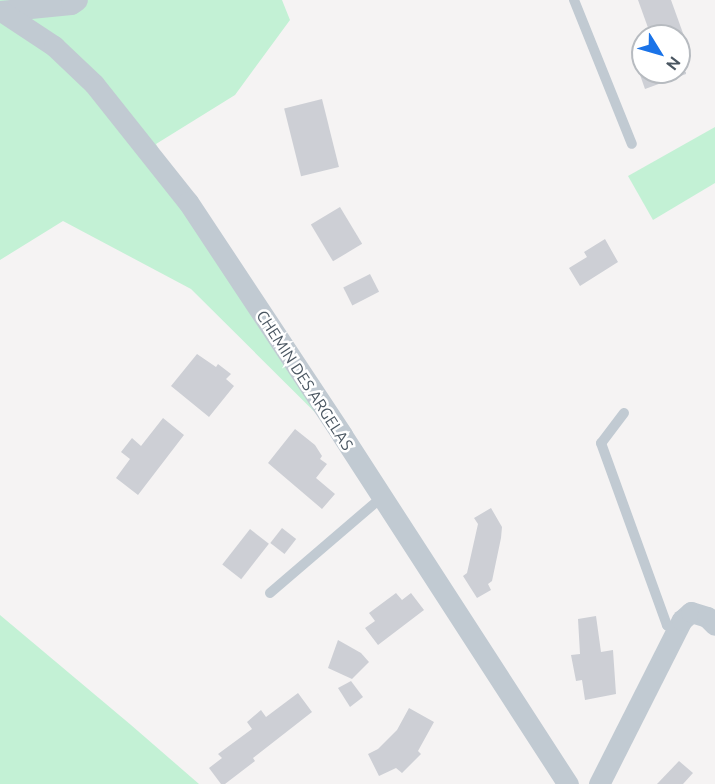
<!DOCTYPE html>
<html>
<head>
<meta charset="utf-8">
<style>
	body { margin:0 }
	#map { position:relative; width:715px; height:784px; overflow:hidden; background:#f5f3f3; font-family:Ubuntu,sans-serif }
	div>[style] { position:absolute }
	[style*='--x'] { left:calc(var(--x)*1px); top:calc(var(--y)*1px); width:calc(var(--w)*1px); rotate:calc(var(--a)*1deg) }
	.green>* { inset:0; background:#c3f1d5 }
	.building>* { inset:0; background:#cdcfd5; transform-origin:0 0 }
	.service>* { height:10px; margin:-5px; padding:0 5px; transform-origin:5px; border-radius:5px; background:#c1cad2 }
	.minor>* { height:21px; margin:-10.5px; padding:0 10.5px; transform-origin:10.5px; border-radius:10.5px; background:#c1cad2 }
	span { translate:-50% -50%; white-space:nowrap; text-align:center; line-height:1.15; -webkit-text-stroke:5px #fff; paint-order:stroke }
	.street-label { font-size:16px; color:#4a5661 }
	.north { position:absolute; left:631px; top:24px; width:60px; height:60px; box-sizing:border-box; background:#fff; border:2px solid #b7bbc0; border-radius:50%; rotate:127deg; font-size:16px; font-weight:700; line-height:24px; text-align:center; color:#4a5661 }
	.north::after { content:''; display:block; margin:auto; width:21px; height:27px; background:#1a73e8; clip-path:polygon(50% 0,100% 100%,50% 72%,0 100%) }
</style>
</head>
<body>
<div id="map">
	<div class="green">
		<div style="clip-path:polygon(0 0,282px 0,290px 20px,235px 95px,156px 144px,186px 205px,363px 460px,191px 289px,63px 221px,0 260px)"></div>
		<div style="clip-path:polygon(715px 127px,715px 183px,653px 220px,628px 176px)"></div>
		<div style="clip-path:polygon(0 615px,131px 725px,199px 784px,0 784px)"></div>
	</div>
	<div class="building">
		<div style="clip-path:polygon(638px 0,671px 0,684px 36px,651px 36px)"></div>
		<div style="clip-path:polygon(639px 72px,686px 72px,686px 74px,645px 89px)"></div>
		<div style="left:322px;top:99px;width:70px;height:39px;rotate:76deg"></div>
		<div style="left:340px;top:207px;width:43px;height:34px;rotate:59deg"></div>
		<div style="clip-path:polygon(605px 239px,618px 262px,580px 286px,569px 268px,587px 257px,584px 252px)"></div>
		<div style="left:370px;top:274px;width:20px;height:30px;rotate:63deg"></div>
		<div style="clip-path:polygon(197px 354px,216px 367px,218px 364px,231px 374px,226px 379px,234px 386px,209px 417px,171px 386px)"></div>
		<div style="clip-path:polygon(163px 418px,184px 435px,138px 495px,116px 478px,130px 459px,121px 452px,132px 438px,141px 446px)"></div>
		<div style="clip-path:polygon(295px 429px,315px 445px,322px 456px,320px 459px,327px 464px,316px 478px,335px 494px,322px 509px,268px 463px)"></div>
		<div style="clip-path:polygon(491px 508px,502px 527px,501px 538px,492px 581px,488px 584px,491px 590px,477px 598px,463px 576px,467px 573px,478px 524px,474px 518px)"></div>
		<div style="left:282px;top:528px;width:18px;height:19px;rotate:38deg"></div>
		<div style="left:250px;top:529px;width:24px;height:45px;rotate:38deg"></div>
		<div style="clip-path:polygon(396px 593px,402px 600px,411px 593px,424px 610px,378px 645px,365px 628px,375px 621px,369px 613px)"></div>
		<div style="clip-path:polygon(596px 616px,601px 652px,613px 650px,616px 694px,585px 700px,582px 680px,576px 681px,571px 655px,580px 654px,578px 619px)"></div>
		<div style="clip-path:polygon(338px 640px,361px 653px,369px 662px,352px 679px,328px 668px)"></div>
		<div style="clip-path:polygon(351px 681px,363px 697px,350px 707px,338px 688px)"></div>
		<div style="clip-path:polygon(298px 693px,312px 712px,253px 758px,255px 761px,225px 784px,221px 784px,209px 768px,222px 758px,218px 754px,252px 729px,247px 722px,261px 710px,266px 717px)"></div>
		<div style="clip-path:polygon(409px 708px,434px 722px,418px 751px,421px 754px,402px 773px,396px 768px,379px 776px,368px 754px,378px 749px,397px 730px)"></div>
		<div style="clip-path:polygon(679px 761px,693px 773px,683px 784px,657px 784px)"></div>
	</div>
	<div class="service">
		<div style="--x:574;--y:0;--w:155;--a:68.1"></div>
		<div style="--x:624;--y:413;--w:38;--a:127"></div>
		<div style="--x:601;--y:443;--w:194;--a:70.1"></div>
		<div style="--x:667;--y:625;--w:11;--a:34"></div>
		<div style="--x:270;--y:593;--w:148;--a:-40.6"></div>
	</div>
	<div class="minor">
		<div style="--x:0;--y:11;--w:71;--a:-5.6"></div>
		<div style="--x:71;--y:4;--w:7;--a:-34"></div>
		<div style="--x:1;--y:11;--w:64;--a:33.4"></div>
		<div style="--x:54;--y:46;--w:55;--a:43.5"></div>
		<div style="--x:94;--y:84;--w:151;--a:51.5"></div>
		<div style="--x:188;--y:202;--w:279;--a:56.5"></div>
		<div style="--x:342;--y:435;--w:416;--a:57.1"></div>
		<div style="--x:599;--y:784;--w:184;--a:-63.2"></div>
		<div style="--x:682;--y:620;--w:12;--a:-42"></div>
		<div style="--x:691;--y:612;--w:17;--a:17"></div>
		<div style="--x:707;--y:617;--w:11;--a:45"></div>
	</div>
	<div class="street-label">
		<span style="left:305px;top:380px;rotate:57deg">CHEMIN DES ARGELAS</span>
	</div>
	<div class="north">N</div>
</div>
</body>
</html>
